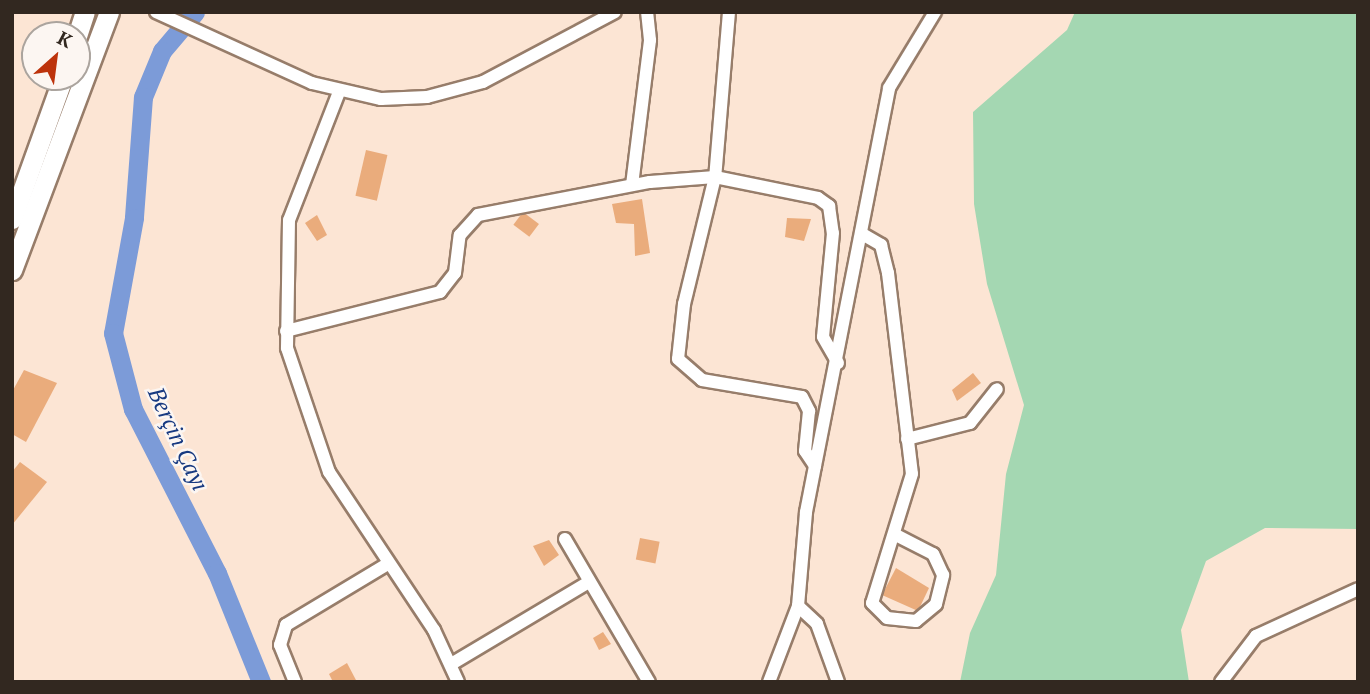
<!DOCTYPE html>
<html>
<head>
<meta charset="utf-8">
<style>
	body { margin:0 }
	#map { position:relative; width:1370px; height:694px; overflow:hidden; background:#fce5d4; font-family:"PT Serif",serif }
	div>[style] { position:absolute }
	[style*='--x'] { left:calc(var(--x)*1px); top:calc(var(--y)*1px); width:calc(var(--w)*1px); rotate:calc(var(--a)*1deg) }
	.green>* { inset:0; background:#a4d7b2 }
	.river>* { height:19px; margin:-9.5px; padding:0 9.5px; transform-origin:9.5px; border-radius:9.5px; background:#7c9bd8 }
	.building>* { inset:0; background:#eaac7c; transform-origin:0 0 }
	.roads { filter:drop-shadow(2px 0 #977d6a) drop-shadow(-2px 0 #977d6a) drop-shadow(0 2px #977d6a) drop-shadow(0 -2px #977d6a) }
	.minor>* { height:12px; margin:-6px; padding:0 6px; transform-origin:6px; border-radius:6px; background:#fff }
	.highway>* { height:19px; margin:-9.5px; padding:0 9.5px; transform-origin:9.5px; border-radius:9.5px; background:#fff }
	span { translate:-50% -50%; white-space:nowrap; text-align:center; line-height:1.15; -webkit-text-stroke:5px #fcf6f2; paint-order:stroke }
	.water-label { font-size:23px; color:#183a81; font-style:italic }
	.frame { position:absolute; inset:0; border:14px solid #322820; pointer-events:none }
	.north { position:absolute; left:21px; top:21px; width:70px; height:70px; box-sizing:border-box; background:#fcf6f2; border:2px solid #aba49e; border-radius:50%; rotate:28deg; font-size:19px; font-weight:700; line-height:28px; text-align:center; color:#322820 }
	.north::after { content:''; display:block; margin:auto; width:24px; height:32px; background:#bd330c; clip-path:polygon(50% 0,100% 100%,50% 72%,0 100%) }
</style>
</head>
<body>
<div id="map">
	<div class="green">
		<div style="clip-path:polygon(1075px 12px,1358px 12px,1358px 529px,1265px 528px,1206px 561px,1181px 630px,1189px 682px,960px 682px,970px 633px,996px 575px,1006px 474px,1024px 405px,987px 284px,974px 204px,973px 112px,1067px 30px)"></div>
	</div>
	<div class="river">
		<div style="--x:195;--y:12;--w:51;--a:130.2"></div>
		<div style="--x:162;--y:51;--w:50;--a:112.4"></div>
		<div style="--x:143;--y:97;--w:121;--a:94.3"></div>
		<div style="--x:134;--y:218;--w:117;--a:100.3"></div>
		<div style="--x:113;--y:333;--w:79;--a:75.3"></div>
		<div style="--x:133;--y:409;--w:184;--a:62.9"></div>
		<div style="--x:217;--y:573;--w:118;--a:68"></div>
	</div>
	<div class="building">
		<div style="left:366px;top:150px;width:22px;height:47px;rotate:13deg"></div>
		<div style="clip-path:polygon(642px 199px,650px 253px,635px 256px,634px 224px,616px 223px,612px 204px)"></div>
		<div style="left:523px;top:212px;width:20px;height:16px;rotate:37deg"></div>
		<div style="clip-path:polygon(317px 215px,327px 235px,317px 241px,305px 223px)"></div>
		<div style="clip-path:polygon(787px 218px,811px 219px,804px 241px,785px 237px)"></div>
		<div style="clip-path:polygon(24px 370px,57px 383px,26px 442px,12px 434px,12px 392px)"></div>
		<div style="clip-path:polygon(973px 373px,981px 383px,957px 401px,952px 390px)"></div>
		<div style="clip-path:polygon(20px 462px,47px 482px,12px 525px,12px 472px)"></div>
		<div style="left:640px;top:538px;width:20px;height:22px;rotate:11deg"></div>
		<div style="clip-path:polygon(549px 540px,559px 555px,544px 566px,533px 546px)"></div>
		<div style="clip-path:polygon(896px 568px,929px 588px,918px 611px,882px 595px)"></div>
		<div style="clip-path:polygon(603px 632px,611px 644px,599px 650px,593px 638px)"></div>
		<div style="clip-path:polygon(347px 663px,357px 682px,333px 682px,329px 674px)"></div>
	</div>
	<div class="roads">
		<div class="minor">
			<div style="--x:156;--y:12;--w:171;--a:24.5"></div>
			<div style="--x:312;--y:83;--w:71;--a:13.1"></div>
			<div style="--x:381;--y:99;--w:46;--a:-2.5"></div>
			<div style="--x:427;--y:97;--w:58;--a:-15"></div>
			<div style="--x:483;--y:82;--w:149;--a:-27.9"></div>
			<div style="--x:729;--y:12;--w:166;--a:94.8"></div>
			<div style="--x:715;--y:177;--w:131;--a:103.7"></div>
			<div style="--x:684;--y:304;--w:55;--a:96.2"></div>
			<div style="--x:678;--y:359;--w:32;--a:41"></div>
			<div style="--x:702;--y:380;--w:101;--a:9.6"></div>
			<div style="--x:802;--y:397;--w:16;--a:63"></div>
			<div style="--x:809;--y:411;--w:40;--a:95.7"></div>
			<div style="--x:805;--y:451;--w:18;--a:56"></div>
			<div style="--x:339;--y:92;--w:137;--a:111.3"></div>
			<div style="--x:289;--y:220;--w:128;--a:90.9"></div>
			<div style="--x:287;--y:348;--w:131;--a:71.3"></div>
			<div style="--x:329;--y:472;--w:190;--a:56.4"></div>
			<div style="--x:434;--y:630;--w:57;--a:65.2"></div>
			<div style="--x:632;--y:185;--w:146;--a:-82.9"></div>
			<div style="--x:650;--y:40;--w:28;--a:-96"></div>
			<div style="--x:864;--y:235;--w:20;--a:30"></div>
			<div style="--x:881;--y:245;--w:29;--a:76"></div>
			<div style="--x:888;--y:273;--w:202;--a:83.2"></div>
			<div style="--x:912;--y:474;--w:135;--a:107.2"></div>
			<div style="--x:872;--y:603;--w:21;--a:45"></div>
			<div style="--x:887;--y:618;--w:29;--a:6"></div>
			<div style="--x:916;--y:621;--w:26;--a:-40"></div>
			<div style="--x:936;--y:604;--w:30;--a:-76"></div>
			<div style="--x:943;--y:575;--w:23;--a:-115"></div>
			<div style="--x:933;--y:554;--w:42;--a:-152.8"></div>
			<div style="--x:286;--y:331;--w:159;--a:-14.2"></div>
			<div style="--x:440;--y:292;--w:24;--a:-52"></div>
			<div style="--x:455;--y:273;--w:38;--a:-83"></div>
			<div style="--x:460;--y:235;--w:27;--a:-48"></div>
			<div style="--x:478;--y:215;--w:175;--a:-10.9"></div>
			<div style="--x:650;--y:182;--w:65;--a:-4.4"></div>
			<div style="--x:715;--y:177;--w:105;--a:11.5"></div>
			<div style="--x:818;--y:198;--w:14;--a:36"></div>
			<div style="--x:829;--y:206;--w:27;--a:82"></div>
			<div style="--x:833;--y:233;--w:104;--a:95.5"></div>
			<div style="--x:823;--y:337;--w:30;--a:60"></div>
			<div style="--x:907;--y:439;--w:65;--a:-14.3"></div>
			<div style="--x:970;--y:423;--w:43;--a:-51.5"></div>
			<div style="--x:565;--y:539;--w:166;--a:59.6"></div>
			<div style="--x:798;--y:606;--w:26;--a:43"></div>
			<div style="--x:817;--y:624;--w:62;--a:70.1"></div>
			<div style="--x:453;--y:663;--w:156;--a:-30.8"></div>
			<div style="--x:295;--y:682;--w:40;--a:-112"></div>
			<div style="--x:280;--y:645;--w:21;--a:-73"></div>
			<div style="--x:286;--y:625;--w:117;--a:-31"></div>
			<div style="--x:769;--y:682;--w:81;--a:-69.1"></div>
			<div style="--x:798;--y:606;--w:94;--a:-85.1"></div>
			<div style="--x:806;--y:512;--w:432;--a:-78.9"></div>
			<div style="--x:889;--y:88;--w:89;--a:-58.8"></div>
			<div style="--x:1221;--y:682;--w:58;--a:-52.7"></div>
			<div style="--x:1256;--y:636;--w:112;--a:-24.7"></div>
		</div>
		<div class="highway">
			<div style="--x:77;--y:36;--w:25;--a:-72"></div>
			<div style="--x:12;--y:219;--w:151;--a:-70.2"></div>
			<div style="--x:12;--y:270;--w:276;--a:-69.4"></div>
		</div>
	</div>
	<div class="water-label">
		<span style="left:178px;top:439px;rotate:65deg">Berçin Çayı</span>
	</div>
	<div class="frame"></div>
	<div class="north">K</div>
</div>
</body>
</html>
